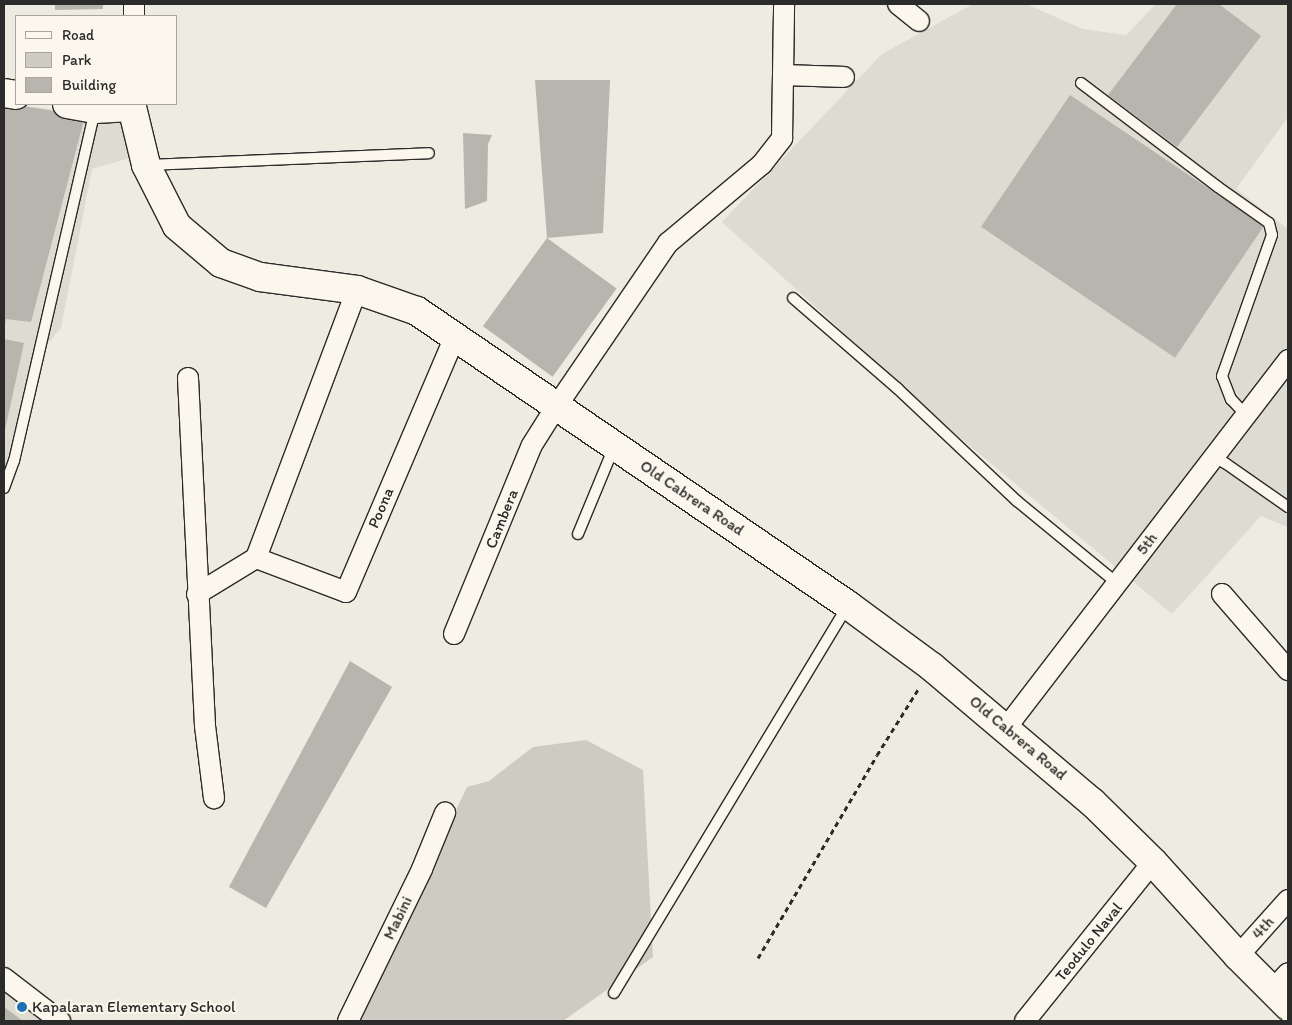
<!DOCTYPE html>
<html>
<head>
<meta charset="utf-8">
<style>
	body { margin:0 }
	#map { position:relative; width:1292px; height:1025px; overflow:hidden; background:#eeebe0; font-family:Itim,sans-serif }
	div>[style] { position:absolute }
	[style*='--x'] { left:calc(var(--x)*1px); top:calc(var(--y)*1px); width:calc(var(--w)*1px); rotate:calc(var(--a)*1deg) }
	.built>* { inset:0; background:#dedbd1 }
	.green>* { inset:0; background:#cecbc2 }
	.building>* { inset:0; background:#b8b5ae; transform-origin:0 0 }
	.path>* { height:3px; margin-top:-1.5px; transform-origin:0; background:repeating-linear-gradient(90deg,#2b2b2b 0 5px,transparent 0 9px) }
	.roads { filter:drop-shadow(1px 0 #2b2b2b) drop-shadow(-1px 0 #2b2b2b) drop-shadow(0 1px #2b2b2b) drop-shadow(0 -1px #2b2b2b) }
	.lane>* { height:10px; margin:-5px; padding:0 5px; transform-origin:5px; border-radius:5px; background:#fbf7ec }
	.street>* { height:20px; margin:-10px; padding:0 10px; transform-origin:10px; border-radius:10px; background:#fbf7ec }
	.secondary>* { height:28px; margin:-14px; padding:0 14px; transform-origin:14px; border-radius:14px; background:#fbf7ec }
	.dots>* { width:14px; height:14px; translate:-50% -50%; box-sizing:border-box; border:2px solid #fbf7ec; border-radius:50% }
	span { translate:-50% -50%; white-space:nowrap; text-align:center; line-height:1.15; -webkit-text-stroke:4px #fbf7ec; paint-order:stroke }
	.street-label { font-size:16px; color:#2b2b2b }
	.poi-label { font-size:16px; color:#2b2b2b }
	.left { translate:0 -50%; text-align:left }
	.frame { position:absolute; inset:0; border:5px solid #2b2b2b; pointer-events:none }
	.legend { position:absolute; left:15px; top:15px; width:162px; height:90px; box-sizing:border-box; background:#fbf7ec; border:1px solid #a8a59f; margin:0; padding:6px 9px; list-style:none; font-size:15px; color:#2b2b2b }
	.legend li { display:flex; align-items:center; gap:10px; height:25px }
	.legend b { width:25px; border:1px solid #a8a59f }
</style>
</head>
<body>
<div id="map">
	<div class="built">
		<div style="clip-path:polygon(973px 4px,1026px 4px,1083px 29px,1126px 35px,1156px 4px,1288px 4px,1288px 117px,1236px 189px,1288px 229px,1288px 527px,1261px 516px,1172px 614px,952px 431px,722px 222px,882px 54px)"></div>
		<div style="clip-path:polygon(4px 102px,125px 121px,133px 157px,92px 169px,61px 328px,45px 347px,4px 491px)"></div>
		<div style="clip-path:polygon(4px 986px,54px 1021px,4px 1021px)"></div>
	</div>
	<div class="green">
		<div style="clip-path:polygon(586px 740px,643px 770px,653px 957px,563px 1021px,356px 1021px,467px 787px,489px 781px,533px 747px)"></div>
	</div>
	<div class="building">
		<div style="clip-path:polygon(55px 4px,103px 4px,103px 9px,55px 10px)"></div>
		<div style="clip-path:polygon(1177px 4px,1219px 4px,1261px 36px,1177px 147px,1108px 95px)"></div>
		<div style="clip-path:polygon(535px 80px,610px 80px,603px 233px,547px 238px)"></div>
		<div style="left:1070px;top:95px;width:234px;height:159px;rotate:34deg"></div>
		<div style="clip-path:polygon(4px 103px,85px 116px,31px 322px,6px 319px,5px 325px)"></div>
		<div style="clip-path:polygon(463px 133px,492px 135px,488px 144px,487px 201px,465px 209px)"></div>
		<div style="left:547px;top:238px;width:86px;height:109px;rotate:36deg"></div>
		<div style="clip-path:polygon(4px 339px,24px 343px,5px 430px,4px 430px)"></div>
		<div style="clip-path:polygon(350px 661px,392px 687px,266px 908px,229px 887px)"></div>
		<div style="clip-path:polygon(4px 1007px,23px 1021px,4px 1021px)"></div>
	</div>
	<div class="path">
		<div style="--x:758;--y:958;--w:235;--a:-59.6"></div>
		<div style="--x:877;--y:755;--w:79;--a:-57.9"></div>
	</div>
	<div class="roads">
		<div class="lane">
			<div style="--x:1081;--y:83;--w:172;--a:37.2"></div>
			<div style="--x:1218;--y:187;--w:62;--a:35.2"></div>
			<div style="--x:1269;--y:223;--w:12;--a:76"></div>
			<div style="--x:1272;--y:235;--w:150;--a:109.5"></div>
			<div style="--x:1222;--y:376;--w:25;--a:69"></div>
			<div style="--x:1231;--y:399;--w:22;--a:47"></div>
			<div style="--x:147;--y:165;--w:282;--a:-2.4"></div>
			<div style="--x:793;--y:298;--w:138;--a:40.9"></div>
			<div style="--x:897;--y:388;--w:165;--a:43.3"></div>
			<div style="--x:1017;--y:501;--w:129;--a:39.4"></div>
			<div style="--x:1214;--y:457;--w:13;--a:29"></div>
			<div style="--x:1225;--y:463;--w:77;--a:34.9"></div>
			<div style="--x:4;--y:488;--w:29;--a:-70"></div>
			<div style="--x:14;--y:461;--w:360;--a:-77"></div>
			<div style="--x:578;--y:534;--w:94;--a:-67.5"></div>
			<div style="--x:614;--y:993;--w:453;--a:-58.9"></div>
			<div style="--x:1287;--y:1021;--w:2;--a:-63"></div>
		</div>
		<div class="street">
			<div style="--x:898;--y:4;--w:27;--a:39"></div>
			<div style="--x:134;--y:16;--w:12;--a:-90"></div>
			<div style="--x:784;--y:75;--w:60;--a:1.9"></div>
			<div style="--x:188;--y:378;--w:348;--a:87.2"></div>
			<div style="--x:205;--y:726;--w:73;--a:82.9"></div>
			<div style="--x:256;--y:558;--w:96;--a:20.7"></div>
			<div style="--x:346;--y:592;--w:278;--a:-66.9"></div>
			<div style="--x:197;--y:594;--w:69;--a:-31.4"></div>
			<div style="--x:256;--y:558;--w:286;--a:-69.4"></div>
			<div style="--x:1222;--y:594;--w:101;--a:49"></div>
			<div style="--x:454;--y:634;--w:204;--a:-67.6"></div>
			<div style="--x:532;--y:445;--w:45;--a:-57.7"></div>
			<div style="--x:556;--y:407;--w:199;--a:-55.7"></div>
			<div style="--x:668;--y:243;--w:123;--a:-40"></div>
			<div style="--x:762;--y:164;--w:33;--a:-52"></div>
			<div style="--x:782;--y:138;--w:134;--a:-89.1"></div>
			<div style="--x:1006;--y:728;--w:464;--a:-52.5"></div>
			<div style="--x:1238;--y:956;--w:75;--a:-48.2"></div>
			<div style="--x:4;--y:978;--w:71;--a:37.5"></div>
			<div style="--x:1272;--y:991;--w:24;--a:-48"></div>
			<div style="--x:348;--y:1021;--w:169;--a:-64"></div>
			<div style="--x:422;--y:869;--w:61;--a:-67.7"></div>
			<div style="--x:1025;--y:1021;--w:204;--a:-51.2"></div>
		</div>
		<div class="secondary">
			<div style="--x:4;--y:93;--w:12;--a:9"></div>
			<div style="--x:67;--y:104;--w:28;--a:10"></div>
			<div style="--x:95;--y:109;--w:37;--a:-3"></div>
			<div style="--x:132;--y:107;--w:60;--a:76.4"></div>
			<div style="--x:146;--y:165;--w:68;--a:63.1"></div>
			<div style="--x:177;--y:226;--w:57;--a:40.1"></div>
			<div style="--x:221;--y:263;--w:41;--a:19.7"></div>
			<div style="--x:260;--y:277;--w:98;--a:7.6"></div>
			<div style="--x:357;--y:290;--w:64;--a:19.3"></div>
			<div style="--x:417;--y:311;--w:522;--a:34.3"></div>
			<div style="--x:848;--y:605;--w:104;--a:36.4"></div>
			<div style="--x:932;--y:667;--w:209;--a:40.2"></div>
			<div style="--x:1092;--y:802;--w:86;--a:44.5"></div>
			<div style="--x:1153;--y:862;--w:127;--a:47.9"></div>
			<div style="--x:1238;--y:956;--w:71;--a:45"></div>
		</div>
	</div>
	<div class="dots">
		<div style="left:22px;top:1007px;background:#1f6fb2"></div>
	</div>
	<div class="street-label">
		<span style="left:692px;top:498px;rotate:34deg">Old Cabrera Road</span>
		<span style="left:381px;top:508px;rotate:-67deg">Poona</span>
		<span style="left:502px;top:519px;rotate:-68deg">Cambera</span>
		<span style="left:1147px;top:544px;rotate:-53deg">5th</span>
		<span style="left:1018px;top:738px;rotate:40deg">Old Cabrera Road</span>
		<span style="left:398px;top:918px;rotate:-64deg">Mabini</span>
		<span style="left:1263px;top:928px;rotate:-48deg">4th</span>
		<span style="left:1089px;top:942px;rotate:-51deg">Teodulo Naval</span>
	</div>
	<div class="poi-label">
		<span class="left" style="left:32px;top:1007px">Kapalaran Elementary School</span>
	</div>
	<div class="frame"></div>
	<ul class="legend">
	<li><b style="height:6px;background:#fbf7ec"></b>Road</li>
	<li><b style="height:14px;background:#cecbc2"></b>Park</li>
	<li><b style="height:14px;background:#b8b5ae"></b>Building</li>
	</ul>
</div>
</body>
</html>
